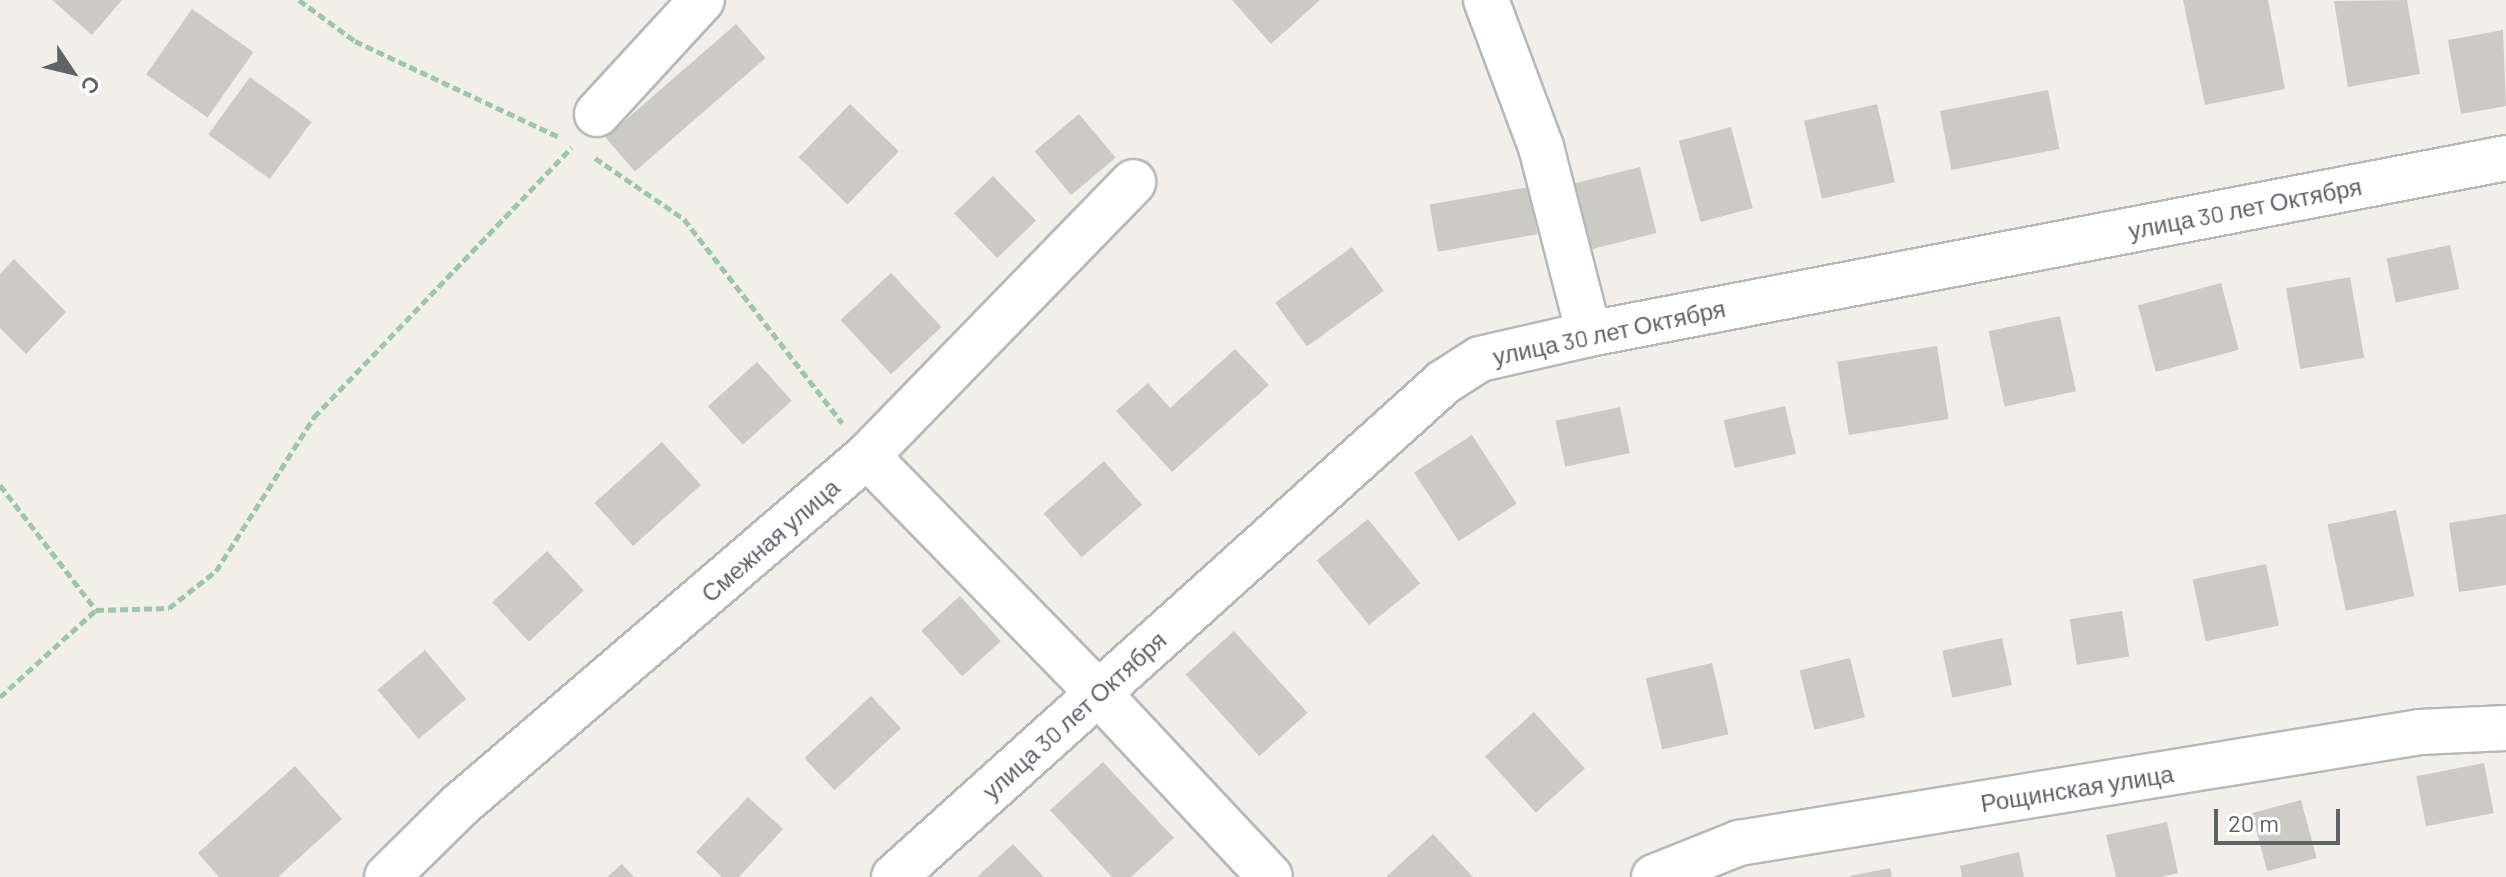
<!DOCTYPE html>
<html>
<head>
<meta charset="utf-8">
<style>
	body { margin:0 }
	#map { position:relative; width:2506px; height:877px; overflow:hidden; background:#f1efe8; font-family:Barlow,sans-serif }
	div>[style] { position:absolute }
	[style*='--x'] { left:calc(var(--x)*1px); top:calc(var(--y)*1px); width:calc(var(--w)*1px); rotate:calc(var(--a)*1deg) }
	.building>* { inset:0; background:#cccac5; transform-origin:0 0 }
	.path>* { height:5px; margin-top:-2.5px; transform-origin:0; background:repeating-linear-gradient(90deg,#9cc7a9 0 8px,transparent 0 12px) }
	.roads { filter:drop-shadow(2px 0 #b5b8bc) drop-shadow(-2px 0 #b5b8bc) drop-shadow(0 2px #b5b8bc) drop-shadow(0 -2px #b5b8bc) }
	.minor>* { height:44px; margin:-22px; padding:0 22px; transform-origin:22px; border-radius:22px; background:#fff }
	span { translate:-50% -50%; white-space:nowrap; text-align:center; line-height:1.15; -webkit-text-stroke:8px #fff; paint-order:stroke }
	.street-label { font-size:24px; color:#5f6368 }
	.north { position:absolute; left:32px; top:32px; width:80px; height:80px; -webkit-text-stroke:6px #fff; paint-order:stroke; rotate:125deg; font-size:22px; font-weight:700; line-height:32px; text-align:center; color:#5f6368 }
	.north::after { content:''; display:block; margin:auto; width:28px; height:36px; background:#5f6368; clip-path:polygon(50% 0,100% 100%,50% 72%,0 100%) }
	.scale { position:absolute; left:2214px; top:809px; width:126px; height:36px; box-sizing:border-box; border:4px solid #5f6368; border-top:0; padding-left:10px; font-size:24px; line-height:28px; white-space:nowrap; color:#5f6368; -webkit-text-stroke:6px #fff; paint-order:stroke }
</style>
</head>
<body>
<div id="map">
	<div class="building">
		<div style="clip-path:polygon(52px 0,122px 0,92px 35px)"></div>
		<div style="clip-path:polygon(1232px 0,1320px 0,1271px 44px)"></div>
		<div style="clip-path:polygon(2183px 0,2268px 0,2285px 89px,2205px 105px)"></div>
		<div style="clip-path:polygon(2407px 0,2420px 74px,2348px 87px,2334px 1px)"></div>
		<div style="left:192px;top:9px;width:75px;height:80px;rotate:35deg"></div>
		<div style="left:736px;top:24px;width:45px;height:173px;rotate:49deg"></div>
		<div style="clip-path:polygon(2503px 30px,2506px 106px,2461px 114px,2448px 40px)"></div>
		<div style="left:250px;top:77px;width:76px;height:71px;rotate:36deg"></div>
		<div style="left:2048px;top:90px;width:60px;height:110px;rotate:79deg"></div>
		<div style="left:850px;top:104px;width:68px;height:74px;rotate:44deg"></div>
		<div style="left:1877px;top:104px;width:80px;height:75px;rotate:77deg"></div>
		<div style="left:1079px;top:114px;width:57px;height:58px;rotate:50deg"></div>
		<div style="left:1731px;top:127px;width:84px;height:54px;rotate:75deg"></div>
		<div style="left:1640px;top:167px;width:68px;height:71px;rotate:76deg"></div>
		<div style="left:993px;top:176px;width:62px;height:54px;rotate:46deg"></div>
		<div style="left:1529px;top:187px;width:48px;height:101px;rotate:80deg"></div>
		<div style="left:2450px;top:245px;width:45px;height:65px;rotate:78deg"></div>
		<div style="left:1352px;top:247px;width:54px;height:95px;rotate:54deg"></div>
		<div style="clip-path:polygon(14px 259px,66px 312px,26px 354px,0 328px,0 274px)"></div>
		<div style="left:891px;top:273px;width:74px;height:69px;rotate:47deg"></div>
		<div style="left:2350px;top:277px;width:82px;height:65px;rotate:80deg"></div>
		<div style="left:2221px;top:283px;width:69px;height:86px;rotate:75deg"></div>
		<div style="left:2060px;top:316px;width:77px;height:73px;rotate:78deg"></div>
		<div style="left:1937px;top:346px;width:74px;height:101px;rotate:81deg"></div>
		<div style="clip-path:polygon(1235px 349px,1269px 385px,1172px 472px,1116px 411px,1148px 383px,1170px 408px)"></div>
		<div style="left:757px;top:362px;width:52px;height:66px;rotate:48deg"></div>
		<div style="left:1785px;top:406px;width:49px;height:63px;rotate:77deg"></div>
		<div style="left:1620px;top:407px;width:47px;height:66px;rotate:78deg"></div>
		<div style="left:1472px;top:435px;width:82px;height:69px;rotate:57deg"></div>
		<div style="left:662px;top:442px;width:58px;height:91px;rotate:48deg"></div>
		<div style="left:1104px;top:461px;width:58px;height:80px;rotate:49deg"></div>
		<div style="left:2396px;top:510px;width:88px;height:70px;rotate:78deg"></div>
		<div style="clip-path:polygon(2506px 514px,2506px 585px,2459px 592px,2449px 523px)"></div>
		<div style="left:1368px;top:519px;width:83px;height:66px;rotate:51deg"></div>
		<div style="left:547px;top:551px;width:54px;height:75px;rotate:47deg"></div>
		<div style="left:2266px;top:564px;width:63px;height:75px;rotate:78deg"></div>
		<div style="left:960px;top:596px;width:61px;height:52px;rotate:48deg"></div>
		<div style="left:2122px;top:611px;width:46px;height:53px;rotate:81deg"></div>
		<div style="left:1234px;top:631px;width:110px;height:65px;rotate:48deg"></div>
		<div style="left:2002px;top:638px;width:48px;height:61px;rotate:78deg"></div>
		<div style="left:425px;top:650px;width:64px;height:62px;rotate:50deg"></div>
		<div style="left:1850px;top:658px;width:61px;height:52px;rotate:76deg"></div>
		<div style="left:1712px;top:663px;width:73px;height:68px;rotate:77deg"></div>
		<div style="left:871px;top:696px;width:44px;height:91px;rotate:47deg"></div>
		<div style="left:1534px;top:712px;width:76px;height:66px;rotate:48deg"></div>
		<div style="clip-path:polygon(1103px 762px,1174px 838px,1131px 877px,1112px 877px,1050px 810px)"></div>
		<div style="left:2484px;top:763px;width:51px;height:69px;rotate:79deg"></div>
		<div style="clip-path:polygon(295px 766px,342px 819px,278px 877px,219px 877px,198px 853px)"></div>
		<div style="clip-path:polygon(748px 797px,783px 829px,739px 877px,722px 877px,696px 852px)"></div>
		<div style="left:2301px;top:800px;width:60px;height:51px;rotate:75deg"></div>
		<div style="clip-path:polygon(2167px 822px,2178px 873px,2161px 877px,2116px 877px,2106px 835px)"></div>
		<div style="clip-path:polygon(1433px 834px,1473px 877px,1386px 877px)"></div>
		<div style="clip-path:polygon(1013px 844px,1044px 877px,977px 877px)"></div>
		<div style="clip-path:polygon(2019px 852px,2024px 877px,1962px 877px,1960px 866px)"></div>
		<div style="clip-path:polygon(622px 864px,634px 877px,607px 877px)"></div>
		<div style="clip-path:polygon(1890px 868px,1892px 877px,1850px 877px,1850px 876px)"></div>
	</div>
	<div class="path">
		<div style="--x:299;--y:0;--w:69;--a:36.2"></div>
		<div style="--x:355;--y:41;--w:225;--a:25.2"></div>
		<div style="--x:595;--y:158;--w:108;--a:34.4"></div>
		<div style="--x:684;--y:219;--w:258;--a:52.2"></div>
		<div style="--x:0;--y:485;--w:158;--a:52.5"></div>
		<div style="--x:0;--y:697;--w:130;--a:-42.2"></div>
		<div style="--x:96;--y:610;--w:73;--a:-1.6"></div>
		<div style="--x:169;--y:608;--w:60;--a:-38.2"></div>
		<div style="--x:216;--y:571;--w:183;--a:-57.5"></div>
		<div style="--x:314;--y:417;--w:373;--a:-46.3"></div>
	</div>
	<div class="roads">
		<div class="minor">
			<div style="--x:1486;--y:0;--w:157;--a:69.5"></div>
			<div style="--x:1541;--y:147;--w:193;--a:75.6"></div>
			<div style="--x:597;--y:114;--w:155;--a:-47.4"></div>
			<div style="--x:867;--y:456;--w:332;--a:45.7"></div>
			<div style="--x:1099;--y:694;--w:250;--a:46.9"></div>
			<div style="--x:387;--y:877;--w:103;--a:-44.6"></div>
			<div style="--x:460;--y:805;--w:536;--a:-40.61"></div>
			<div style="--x:867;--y:456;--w:382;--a:-45.8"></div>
			<div style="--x:894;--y:877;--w:740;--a:-41.99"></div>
			<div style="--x:1444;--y:382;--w:43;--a:-32.6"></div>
			<div style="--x:1480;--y:359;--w:112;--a:-12.9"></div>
			<div style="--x:1589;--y:334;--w:934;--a:-10.86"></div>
			<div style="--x:1654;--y:877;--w:92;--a:-21.8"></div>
			<div style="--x:1739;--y:843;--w:690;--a:-9.26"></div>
			<div style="--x:2420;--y:732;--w:86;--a:-2.7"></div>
		</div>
	</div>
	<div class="street-label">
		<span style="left:2245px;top:208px;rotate:-11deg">улица 30 лет Октября</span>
		<span style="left:1609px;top:332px;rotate:-12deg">улица 30 лет Октября</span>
		<span style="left:770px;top:540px;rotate:-41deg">Смежная улица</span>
		<span style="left:1074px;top:715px;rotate:-42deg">улица 30 лет Октября</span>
		<span style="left:2077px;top:788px;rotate:-9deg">Рощинская улица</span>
	</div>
	<div class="north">С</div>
	<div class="scale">20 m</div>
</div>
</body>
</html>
